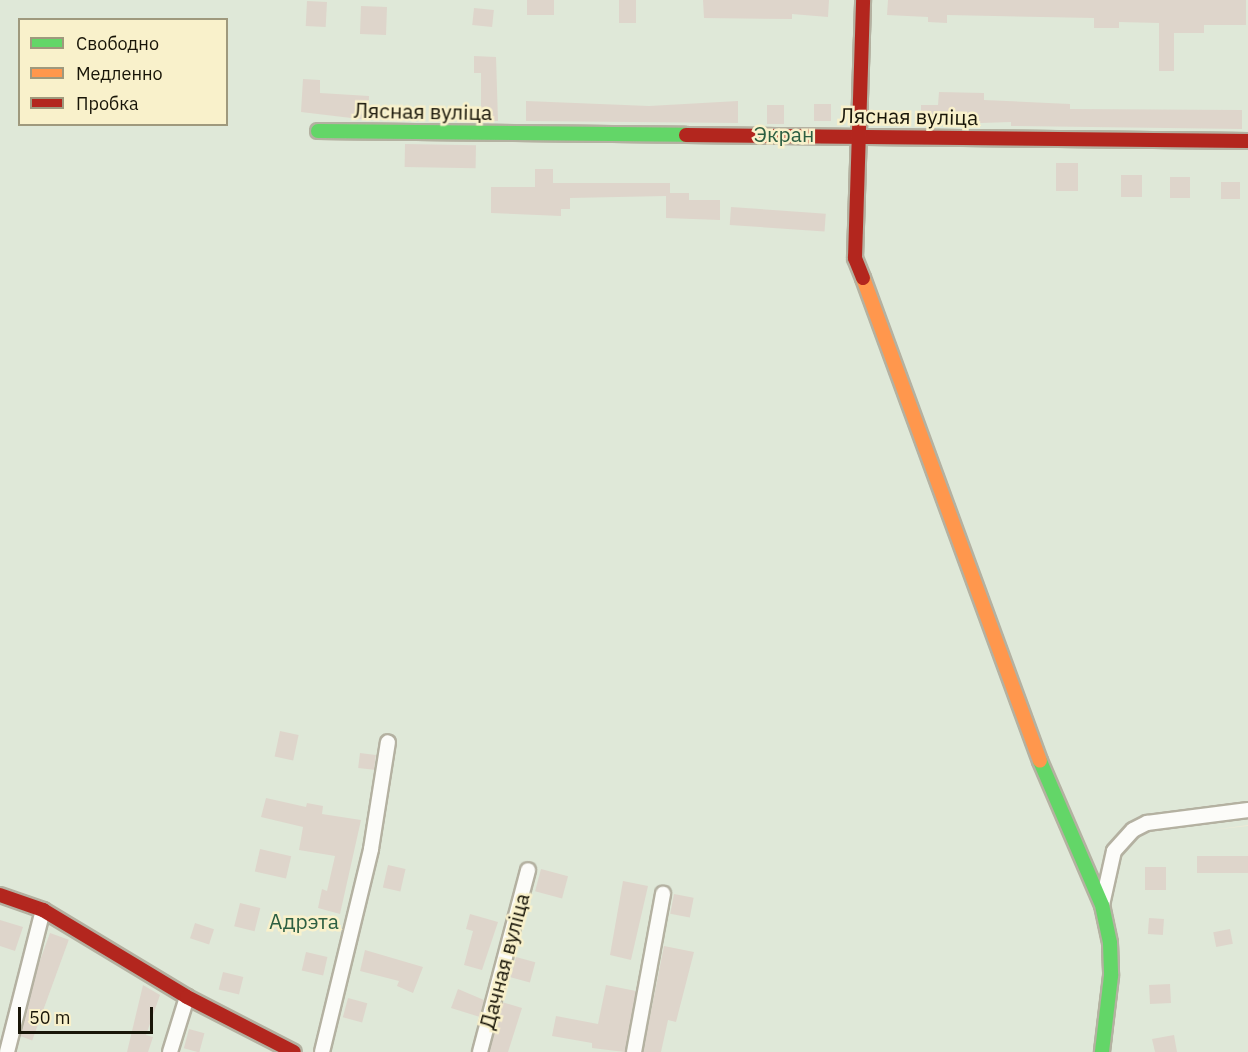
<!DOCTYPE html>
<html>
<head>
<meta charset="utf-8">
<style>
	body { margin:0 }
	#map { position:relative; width:1248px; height:1052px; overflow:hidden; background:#eeead6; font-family:"IBM Plex Sans",sans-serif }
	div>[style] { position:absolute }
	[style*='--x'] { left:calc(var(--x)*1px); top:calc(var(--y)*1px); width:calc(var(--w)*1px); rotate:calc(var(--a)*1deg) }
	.green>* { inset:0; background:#dfe8d8 }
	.building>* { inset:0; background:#ded5cb; transform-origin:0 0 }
	.roads { filter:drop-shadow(2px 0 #b4b1a1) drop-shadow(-2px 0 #b4b1a1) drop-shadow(0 2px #b4b1a1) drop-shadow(0 -2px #b4b1a1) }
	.street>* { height:14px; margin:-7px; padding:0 7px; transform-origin:7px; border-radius:7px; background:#fcfcf9 }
	.fast>* { height:14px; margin:-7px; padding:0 7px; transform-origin:7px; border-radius:7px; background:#63d668 }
	.slow>* { height:14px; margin:-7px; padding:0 7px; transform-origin:7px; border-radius:7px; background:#ff974d }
	.jam>* { height:14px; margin:-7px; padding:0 7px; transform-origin:7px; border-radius:7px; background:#b3261e }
	span { translate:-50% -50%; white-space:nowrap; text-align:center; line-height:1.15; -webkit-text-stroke:5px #f9f1cb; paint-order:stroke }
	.street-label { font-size:21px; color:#181508 }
	.park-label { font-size:21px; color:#2d5f42 }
	.legend { position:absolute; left:18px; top:18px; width:210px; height:108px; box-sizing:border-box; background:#f9f1cb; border:2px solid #9f997d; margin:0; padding:8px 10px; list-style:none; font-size:18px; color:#181508 }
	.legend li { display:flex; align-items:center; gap:12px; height:30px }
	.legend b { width:30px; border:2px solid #9f997d }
	.scale { position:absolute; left:18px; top:1007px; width:135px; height:27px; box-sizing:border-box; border:3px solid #181508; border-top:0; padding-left:8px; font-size:18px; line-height:21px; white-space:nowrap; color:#181508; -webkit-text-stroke:4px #f9f1cb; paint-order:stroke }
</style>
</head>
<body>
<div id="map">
	<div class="green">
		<div style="clip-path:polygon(evenodd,0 0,1248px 0,1248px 825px,1212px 830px,1248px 826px,1248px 1052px,0 1052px,0 0,20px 20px,226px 20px,226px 124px,20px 124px,20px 20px)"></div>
	</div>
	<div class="building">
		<div style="left:527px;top:0;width:27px;height:15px"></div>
		<div style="left:619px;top:0;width:17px;height:23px"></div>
		<div style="clip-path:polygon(703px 0,829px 0,828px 17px,792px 14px,792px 19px,704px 18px)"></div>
		<div style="clip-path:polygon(888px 0,1246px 0,1246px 25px,1204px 25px,1204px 33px,1174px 33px,1174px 71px,1159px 71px,1159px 23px,1119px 22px,1119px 28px,1094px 28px,1094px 18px,947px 15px,947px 23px,928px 22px,928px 17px,887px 15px)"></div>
		<div style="left:307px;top:1px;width:20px;height:25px;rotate:3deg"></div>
		<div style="left:361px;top:6px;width:26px;height:28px;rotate:2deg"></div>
		<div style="left:474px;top:8px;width:20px;height:17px;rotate:6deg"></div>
		<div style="clip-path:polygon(474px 56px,496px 57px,498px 121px,481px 121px,481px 73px,474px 73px)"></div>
		<div style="clip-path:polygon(303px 79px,320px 80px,320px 93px,369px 96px,368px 120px,301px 112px)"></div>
		<div style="clip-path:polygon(939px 92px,984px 93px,984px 100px,1070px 104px,1070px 109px,1242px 110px,1242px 129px,1011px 126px,1011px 122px,921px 125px,921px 105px,938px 105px)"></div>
		<div style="clip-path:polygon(526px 101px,649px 106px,738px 101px,738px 123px,526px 121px)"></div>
		<div style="left:814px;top:104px;width:17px;height:17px"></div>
		<div style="left:767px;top:105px;width:17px;height:19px"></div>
		<div style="left:405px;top:144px;width:71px;height:23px;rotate:1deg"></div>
		<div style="left:1056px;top:163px;width:22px;height:28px"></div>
		<div style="clip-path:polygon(535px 169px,553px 169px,553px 183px,670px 183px,670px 193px,689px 193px,689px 200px,720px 200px,720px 220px,666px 218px,666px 196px,570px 198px,570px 209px,561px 209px,561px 216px,491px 213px,491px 187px,535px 187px)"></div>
		<div style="left:1121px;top:175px;width:21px;height:22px"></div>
		<div style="left:1170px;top:177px;width:20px;height:21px"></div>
		<div style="left:1221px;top:182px;width:19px;height:17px"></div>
		<div style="left:731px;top:207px;width:95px;height:18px;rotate:4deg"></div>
		<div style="left:280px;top:731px;width:19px;height:26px;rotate:12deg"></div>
		<div style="left:360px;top:753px;width:16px;height:15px;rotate:7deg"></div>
		<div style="clip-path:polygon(266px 798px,306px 807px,307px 803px,323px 806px,322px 814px,361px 820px,340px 914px,318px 908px,322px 889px,327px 891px,335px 856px,299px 850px,303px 827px,261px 817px)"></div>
		<div style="left:260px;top:849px;width:32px;height:23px;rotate:13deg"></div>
		<div style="left:1248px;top:856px;width:17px;height:51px;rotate:90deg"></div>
		<div style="left:388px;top:865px;width:18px;height:23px;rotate:13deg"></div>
		<div style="left:1145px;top:867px;width:21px;height:23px"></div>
		<div style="left:541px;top:869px;width:28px;height:23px;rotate:15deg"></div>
		<div style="clip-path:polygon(623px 881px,648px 886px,631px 960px,610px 955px)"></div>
		<div style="left:674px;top:894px;width:20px;height:20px;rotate:11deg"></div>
		<div style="left:240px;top:903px;width:21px;height:24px;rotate:14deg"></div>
		<div style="clip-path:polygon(470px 914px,498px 922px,482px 970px,464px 965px,473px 931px,466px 929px)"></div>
		<div style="left:1149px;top:918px;width:15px;height:16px;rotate:4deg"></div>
		<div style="clip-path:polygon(0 920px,23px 927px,15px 951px,0 946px)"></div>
		<div style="left:195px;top:923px;width:20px;height:16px;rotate:18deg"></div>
		<div style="left:1230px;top:929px;width:15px;height:17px;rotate:79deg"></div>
		<div style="left:50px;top:933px;width:20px;height:107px;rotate:20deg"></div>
		<div style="clip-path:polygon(664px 946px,694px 952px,676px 1022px,668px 1020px,661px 1052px,643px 1052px)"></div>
		<div style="clip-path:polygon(365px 950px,423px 967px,413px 993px,397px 986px,399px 981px,360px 971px)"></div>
		<div style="left:306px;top:952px;width:22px;height:19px;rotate:13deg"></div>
		<div style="left:516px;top:957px;width:20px;height:21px;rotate:15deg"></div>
		<div style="left:223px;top:972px;width:21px;height:18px;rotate:14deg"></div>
		<div style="left:1170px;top:984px;width:19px;height:21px;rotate:87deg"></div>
		<div style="clip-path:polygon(143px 985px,160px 995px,146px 1035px,153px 1037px,148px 1052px,127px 1052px)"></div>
		<div style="clip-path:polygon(606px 985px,636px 991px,625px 1052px,592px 1048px,592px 1043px,552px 1036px,556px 1016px,598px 1024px)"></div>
		<div style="clip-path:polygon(458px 989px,484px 1000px,480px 1017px,451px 1008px)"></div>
		<div style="left:348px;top:998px;width:20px;height:20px;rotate:15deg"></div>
		<div style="clip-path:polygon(502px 1002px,522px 1008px,508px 1052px,489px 1052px)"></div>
		<div style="left:189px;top:1029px;width:16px;height:20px;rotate:15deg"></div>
		<div style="clip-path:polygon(1174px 1035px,1177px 1052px,1155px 1052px,1152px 1039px)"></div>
	</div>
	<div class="roads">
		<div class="street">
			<div style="--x:1102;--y:905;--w:55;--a:-77.5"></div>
			<div style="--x:1114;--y:851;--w:28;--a:-48"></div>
			<div style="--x:1133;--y:830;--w:16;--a:-27"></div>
			<div style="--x:1147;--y:823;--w:102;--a:-7.3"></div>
			<div style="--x:7;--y:1052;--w:146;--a:-75.8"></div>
			<div style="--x:170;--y:1052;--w:58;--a:-72.8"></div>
			<div style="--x:322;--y:1052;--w:209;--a:-76.4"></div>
			<div style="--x:371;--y:849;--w:108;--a:-81"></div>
			<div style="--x:480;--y:1052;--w:188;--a:-75.2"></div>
			<div style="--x:634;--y:1052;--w:161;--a:-79.6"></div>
		</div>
		<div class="fast">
			<div style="--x:318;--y:131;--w:368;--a:0.6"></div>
			<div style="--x:1040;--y:761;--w:157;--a:66.7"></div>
			<div style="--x:1102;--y:905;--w:39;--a:78"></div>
			<div style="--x:1110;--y:943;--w:33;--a:88"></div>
			<div style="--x:1111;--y:976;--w:77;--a:96.8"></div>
		</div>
		<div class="slow">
			<div style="--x:863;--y:278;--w:514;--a:69.87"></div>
		</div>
		<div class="jam">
			<div style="--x:686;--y:135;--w:562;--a:0.61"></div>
			<div style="--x:863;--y:278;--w:22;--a:-112"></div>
			<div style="--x:855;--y:258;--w:258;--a:-88.2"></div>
			<div style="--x:0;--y:895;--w:46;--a:19.2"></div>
			<div style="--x:43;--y:910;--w:168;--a:31.1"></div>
			<div style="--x:187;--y:997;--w:120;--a:27.2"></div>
		</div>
	</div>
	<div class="street-label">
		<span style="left:423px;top:111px;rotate:1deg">Лясная вуліца</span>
		<span style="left:909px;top:116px;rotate:1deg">Лясная вуліца</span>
		<span style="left:504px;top:961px;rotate:-75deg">Дачная вуліца</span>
	</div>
	<div class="park-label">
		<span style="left:784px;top:134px">Экран</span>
		<span style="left:304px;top:921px">Адрэта</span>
	</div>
	<ul class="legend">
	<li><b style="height:8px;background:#63d668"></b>Свободно</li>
	<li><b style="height:8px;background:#ff974d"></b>Медленно</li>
	<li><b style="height:8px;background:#b3261e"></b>Пробка</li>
	</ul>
	<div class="scale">50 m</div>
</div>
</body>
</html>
